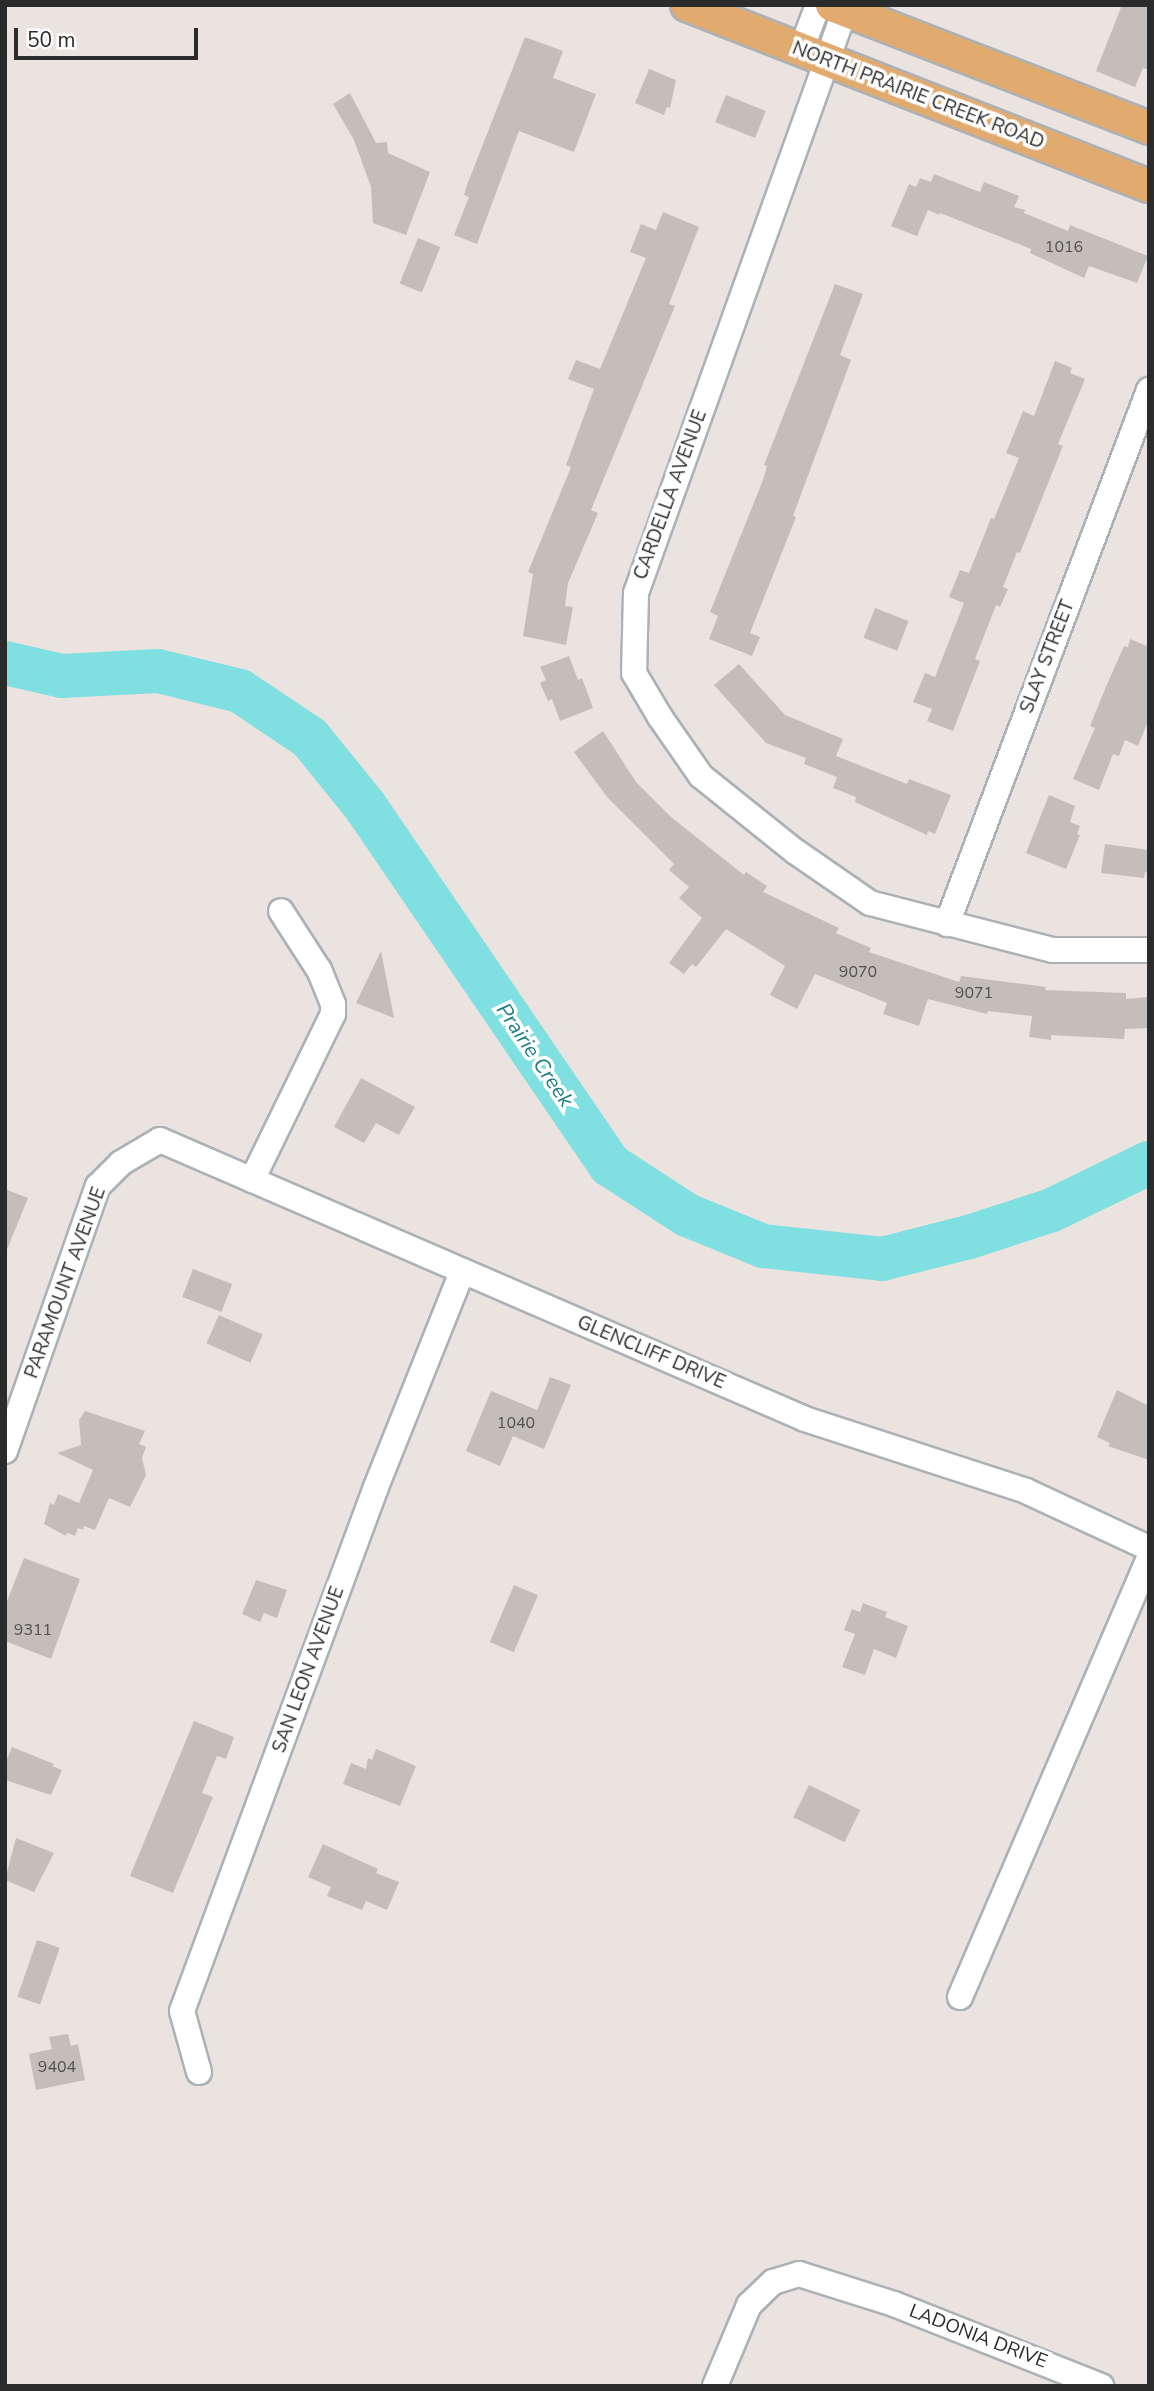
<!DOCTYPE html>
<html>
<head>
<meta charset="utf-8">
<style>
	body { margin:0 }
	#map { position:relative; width:1154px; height:2391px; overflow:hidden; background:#ebe3df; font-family:"Nunito Sans",sans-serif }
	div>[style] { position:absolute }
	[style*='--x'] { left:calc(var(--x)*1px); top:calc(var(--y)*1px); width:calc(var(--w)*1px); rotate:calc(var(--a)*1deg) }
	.river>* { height:44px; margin:-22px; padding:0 22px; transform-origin:22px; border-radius:22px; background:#7fdfe1 }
	.building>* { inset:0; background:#c4bebb; transform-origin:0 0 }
	.roads { filter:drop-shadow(2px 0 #acb1b6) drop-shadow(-2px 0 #acb1b6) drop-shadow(0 2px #acb1b6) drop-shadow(0 -2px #acb1b6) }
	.minor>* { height:24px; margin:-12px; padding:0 12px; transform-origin:12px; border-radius:12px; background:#fff }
	.major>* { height:32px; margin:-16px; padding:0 16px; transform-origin:16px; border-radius:16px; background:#e1aa6f }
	span { translate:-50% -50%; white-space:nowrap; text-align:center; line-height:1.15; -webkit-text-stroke:7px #fff; paint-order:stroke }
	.number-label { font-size:16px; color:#51504f }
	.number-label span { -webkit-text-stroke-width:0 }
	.street-label { font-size:19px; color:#2b2b2b }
	.water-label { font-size:21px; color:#1c7d87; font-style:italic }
	.frame { position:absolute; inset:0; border:7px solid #2b2b2b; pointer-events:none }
	.scale { position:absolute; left:14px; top:28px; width:184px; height:32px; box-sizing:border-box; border:4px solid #2b2b2b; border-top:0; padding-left:9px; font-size:21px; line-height:24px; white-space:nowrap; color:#2b2b2b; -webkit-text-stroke:5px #fff; paint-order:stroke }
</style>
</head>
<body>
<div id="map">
	<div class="river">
		<div style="--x:5;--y:663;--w:58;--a:12.8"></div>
		<div style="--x:62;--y:676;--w:96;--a:-3"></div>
		<div style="--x:158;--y:671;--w:84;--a:13.7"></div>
		<div style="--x:240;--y:691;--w:84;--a:33.9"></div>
		<div style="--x:310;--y:738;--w:87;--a:51"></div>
		<div style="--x:365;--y:806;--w:435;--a:55.7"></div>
		<div style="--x:610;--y:1165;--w:92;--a:33"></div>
		<div style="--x:687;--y:1215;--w:82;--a:22.2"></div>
		<div style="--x:763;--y:1246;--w:120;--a:6.2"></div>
		<div style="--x:882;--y:1259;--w:90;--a:-14.2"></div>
		<div style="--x:969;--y:1237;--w:87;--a:-18"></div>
		<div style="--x:1052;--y:1210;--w:108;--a:-25.9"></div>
	</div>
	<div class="building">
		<div style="clip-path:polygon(1122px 5px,1149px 5px,1149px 70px,1143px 68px,1135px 87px,1096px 71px)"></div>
		<div style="clip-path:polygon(525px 37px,563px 51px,553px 78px,596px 94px,574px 152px,519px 131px,477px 244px,454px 235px,469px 197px,464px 195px,467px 185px)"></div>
		<div style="clip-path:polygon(649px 69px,676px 80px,670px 108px,667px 107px,664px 115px,635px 103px)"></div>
		<div style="clip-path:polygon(350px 93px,376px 143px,387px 142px,388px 153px,430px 172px,406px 235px,373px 223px,371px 187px,354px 140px,333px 104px)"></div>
		<div style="left:726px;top:95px;width:43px;height:29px;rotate:22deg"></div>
		<div style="clip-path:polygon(934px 174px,980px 192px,984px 182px,1019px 196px,1014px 207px,1025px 210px,1024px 213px,1068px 231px,1070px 225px,1148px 256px,1137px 283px,1089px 266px,1084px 278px,1030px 253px,1031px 249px,940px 213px,939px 215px,928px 210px,917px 236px,891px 226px,909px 184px,916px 187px,920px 178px,931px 182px)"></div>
		<div style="clip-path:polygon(663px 212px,699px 227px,669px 304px,675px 306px,591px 510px,598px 513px,568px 583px,565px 606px,573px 607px,566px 645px,523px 636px,533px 574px,528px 572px,571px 467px,566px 465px,594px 389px,568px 379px,576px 360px,600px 369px,646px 258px,630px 252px,641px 224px,656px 230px)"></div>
		<div style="left:418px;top:238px;width:24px;height:49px;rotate:22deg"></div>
		<div style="clip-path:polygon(835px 284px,863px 294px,840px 355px,851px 360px,793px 516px,796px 517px,750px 633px,760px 637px,752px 656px,709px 639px,718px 616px,710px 612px,763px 480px,767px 466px,764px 465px)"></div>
		<div style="clip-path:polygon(1055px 361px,1072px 368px,1070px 373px,1085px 379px,1058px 444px,1063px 446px,1020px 553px,1017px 552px,1003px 587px,1008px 589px,1000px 607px,996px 605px,975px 659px,980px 661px,953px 731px,927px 721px,932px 709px,913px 702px,925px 673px,935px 677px,964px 603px,949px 597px,960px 570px,969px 573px,991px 518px,994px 519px,1019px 458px,1006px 453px,1023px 411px,1034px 416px)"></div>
		<div style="left:875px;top:608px;width:36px;height:32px;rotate:21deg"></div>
		<div style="clip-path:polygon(1130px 639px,1149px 647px,1149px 719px,1138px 746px,1125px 740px,1119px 756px,1113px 754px,1099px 790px,1073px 779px,1095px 728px,1090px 726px,1105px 689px,1124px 646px,1128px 647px)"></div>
		<div style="clip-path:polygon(569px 656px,578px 680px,582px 678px,593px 708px,560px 721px,552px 699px,548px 701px,540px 683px,546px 680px,540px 667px)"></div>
		<div style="clip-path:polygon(739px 664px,785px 715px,843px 739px,836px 756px,907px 784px,909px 779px,951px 795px,935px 834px,928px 831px,927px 835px,855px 802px,856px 797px,833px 788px,837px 777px,804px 764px,806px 758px,766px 743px,714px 685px)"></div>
		<div style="clip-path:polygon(603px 731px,636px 782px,671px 817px,744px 875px,746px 872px,767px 886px,763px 892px,839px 928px,836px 933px,871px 948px,869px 952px,959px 982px,961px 976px,1046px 987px,1045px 990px,1126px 993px,1126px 999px,1149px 997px,1149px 1028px,1125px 1029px,1124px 1039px,1051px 1035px,1051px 1040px,1029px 1037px,1032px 1016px,988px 1011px,987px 1014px,928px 999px,919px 1026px,883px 1014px,887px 1003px,815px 974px,797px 1009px,770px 995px,785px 966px,726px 929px,696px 967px,692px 964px,684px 974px,669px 963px,702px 918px,679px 898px,689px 887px,669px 870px,674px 864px,607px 797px,574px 752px)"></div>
		<div style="clip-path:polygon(1049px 795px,1075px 806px,1070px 822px,1080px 826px,1077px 834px,1080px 835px,1066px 869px,1026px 853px)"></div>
		<div style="clip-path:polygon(1105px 844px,1149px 850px,1149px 873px,1145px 872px,1144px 878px,1101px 873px)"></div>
		<div style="clip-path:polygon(381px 951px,394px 1018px,356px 1003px)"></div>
		<div style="clip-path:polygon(361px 1078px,415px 1107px,399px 1135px,376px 1123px,364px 1143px,334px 1127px)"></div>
		<div style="clip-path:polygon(5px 1189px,28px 1198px,6px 1252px,5px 1251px)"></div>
		<div style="left:193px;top:1269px;width:42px;height:30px;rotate:21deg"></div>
		<div style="left:219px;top:1315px;width:48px;height:31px;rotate:24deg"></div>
		<div style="clip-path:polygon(550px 1377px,571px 1385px,544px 1449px,513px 1436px,500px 1466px,466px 1451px,491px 1391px,537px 1410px)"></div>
		<div style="clip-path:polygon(1117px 1390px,1149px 1406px,1149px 1460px,1108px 1446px,1110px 1443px,1097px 1437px)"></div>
		<div style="clip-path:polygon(85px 1411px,145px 1431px,139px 1444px,146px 1447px,142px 1458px,146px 1475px,130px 1507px,109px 1498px,95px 1530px,84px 1526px,83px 1530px,78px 1528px,75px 1536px,67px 1533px,66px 1536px,44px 1524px,50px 1503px,54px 1505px,58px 1494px,79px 1503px,93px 1470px,57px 1453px,81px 1445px,79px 1420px)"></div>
		<div style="clip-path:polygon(24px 1558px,80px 1579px,51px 1659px,5px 1641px,5px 1606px)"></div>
		<div style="clip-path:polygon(256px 1580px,287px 1590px,277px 1618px,264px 1613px,260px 1622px,242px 1614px)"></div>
		<div style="left:514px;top:1585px;width:26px;height:62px;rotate:23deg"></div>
		<div style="clip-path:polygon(863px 1603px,887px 1612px,885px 1617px,908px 1626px,896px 1658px,874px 1649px,865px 1675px,842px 1667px,855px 1634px,844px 1630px,852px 1609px,860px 1612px)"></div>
		<div style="clip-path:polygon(194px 1721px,234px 1737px,226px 1759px,217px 1756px,202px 1793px,213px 1797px,173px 1893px,130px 1876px)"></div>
		<div style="clip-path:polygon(12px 1747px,54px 1764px,52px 1766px,62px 1770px,51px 1795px,5px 1780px,5px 1764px)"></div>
		<div style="clip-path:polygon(376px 1749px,416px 1766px,400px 1806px,343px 1784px,351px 1763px,366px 1769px,368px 1758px,372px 1760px)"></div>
		<div style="left:809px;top:1785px;width:57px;height:36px;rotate:26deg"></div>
		<div style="clip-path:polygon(16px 1838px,54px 1853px,34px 1892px,5px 1880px)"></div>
		<div style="clip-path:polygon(323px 1844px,378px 1869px,376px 1873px,399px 1882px,387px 1910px,366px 1901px,362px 1910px,327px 1896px,331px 1887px,308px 1877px)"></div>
		<div style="left:37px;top:1940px;width:24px;height:60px;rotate:19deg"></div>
		<div style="clip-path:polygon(68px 2034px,71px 2046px,78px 2044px,85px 2080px,36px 2090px,29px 2054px,52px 2049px,49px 2037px)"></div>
	</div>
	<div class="roads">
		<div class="minor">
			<div style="--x:845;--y:10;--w:619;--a:109.72"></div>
			<div style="--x:636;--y:593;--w:80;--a:91.4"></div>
			<div style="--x:634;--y:673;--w:51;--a:59.4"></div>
			<div style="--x:660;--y:717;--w:72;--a:55.2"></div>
			<div style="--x:701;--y:776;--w:122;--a:38.7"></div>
			<div style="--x:796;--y:852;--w:90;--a:34.6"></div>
			<div style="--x:870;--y:903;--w:189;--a:14.4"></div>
			<div style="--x:1053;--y:950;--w:96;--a:0"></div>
			<div style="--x:801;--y:50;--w:48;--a:-69.3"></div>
			<div style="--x:947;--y:924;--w:571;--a:-69.28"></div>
			<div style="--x:252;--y:1180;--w:185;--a:-64"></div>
			<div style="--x:333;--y:1014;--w:10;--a:-90"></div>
			<div style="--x:333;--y:1004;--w:37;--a:-112"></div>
			<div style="--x:319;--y:970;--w:70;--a:-122.8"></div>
			<div style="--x:5;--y:1451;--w:281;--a:-70.7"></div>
			<div style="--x:98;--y:1186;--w:33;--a:-45"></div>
			<div style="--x:121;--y:1163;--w:45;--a:-30.5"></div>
			<div style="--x:160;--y:1140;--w:703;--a:23.39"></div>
			<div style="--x:805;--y:1419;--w:232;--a:18"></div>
			<div style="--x:1026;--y:1491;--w:136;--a:24.9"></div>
			<div style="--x:960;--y:1997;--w:477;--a:-66.7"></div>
			<div style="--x:199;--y:2072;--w:63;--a:-105.6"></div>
			<div style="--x:182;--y:2011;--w:559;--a:-69.68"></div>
			<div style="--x:376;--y:1487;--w:232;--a:-68.2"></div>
			<div style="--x:715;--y:2386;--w:88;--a:-67.2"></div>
			<div style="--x:749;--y:2305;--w:33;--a:-44"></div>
			<div style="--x:773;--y:2282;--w:27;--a:-17"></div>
			<div style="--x:799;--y:2274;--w:100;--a:17.5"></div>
			<div style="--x:894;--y:2304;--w:223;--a:21.6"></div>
		</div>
		<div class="major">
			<div style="--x:687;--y:5;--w:496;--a:21.4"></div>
			<div style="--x:832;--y:5;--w:340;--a:21.2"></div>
		</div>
	</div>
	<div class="number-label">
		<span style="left:1064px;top:247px">1016</span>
		<span style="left:858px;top:972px">9070</span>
		<span style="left:974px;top:993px">9071</span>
		<span style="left:516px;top:1423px">1040</span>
		<span style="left:33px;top:1630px">9311</span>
		<span style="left:57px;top:2067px">9404</span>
	</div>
	<div class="street-label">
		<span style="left:918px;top:96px;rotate:21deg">NORTH PRAIRIE CREEK ROAD</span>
		<span style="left:671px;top:495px;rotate:-70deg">CARDELLA AVENUE</span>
		<span style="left:1048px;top:657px;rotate:-69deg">SLAY STREET</span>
		<span style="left:66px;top:1283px;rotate:-70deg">PARAMOUNT AVENUE</span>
		<span style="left:651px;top:1353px;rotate:23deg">GLENCLIFF DRIVE</span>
		<span style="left:309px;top:1670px;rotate:-70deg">SAN LEON AVENUE</span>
		<span style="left:978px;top:2337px;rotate:21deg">LADONIA DRIVE</span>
	</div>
	<div class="water-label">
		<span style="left:535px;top:1055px;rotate:56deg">Prairie Creek</span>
	</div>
	<div class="frame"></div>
	<div class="scale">50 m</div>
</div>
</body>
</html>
